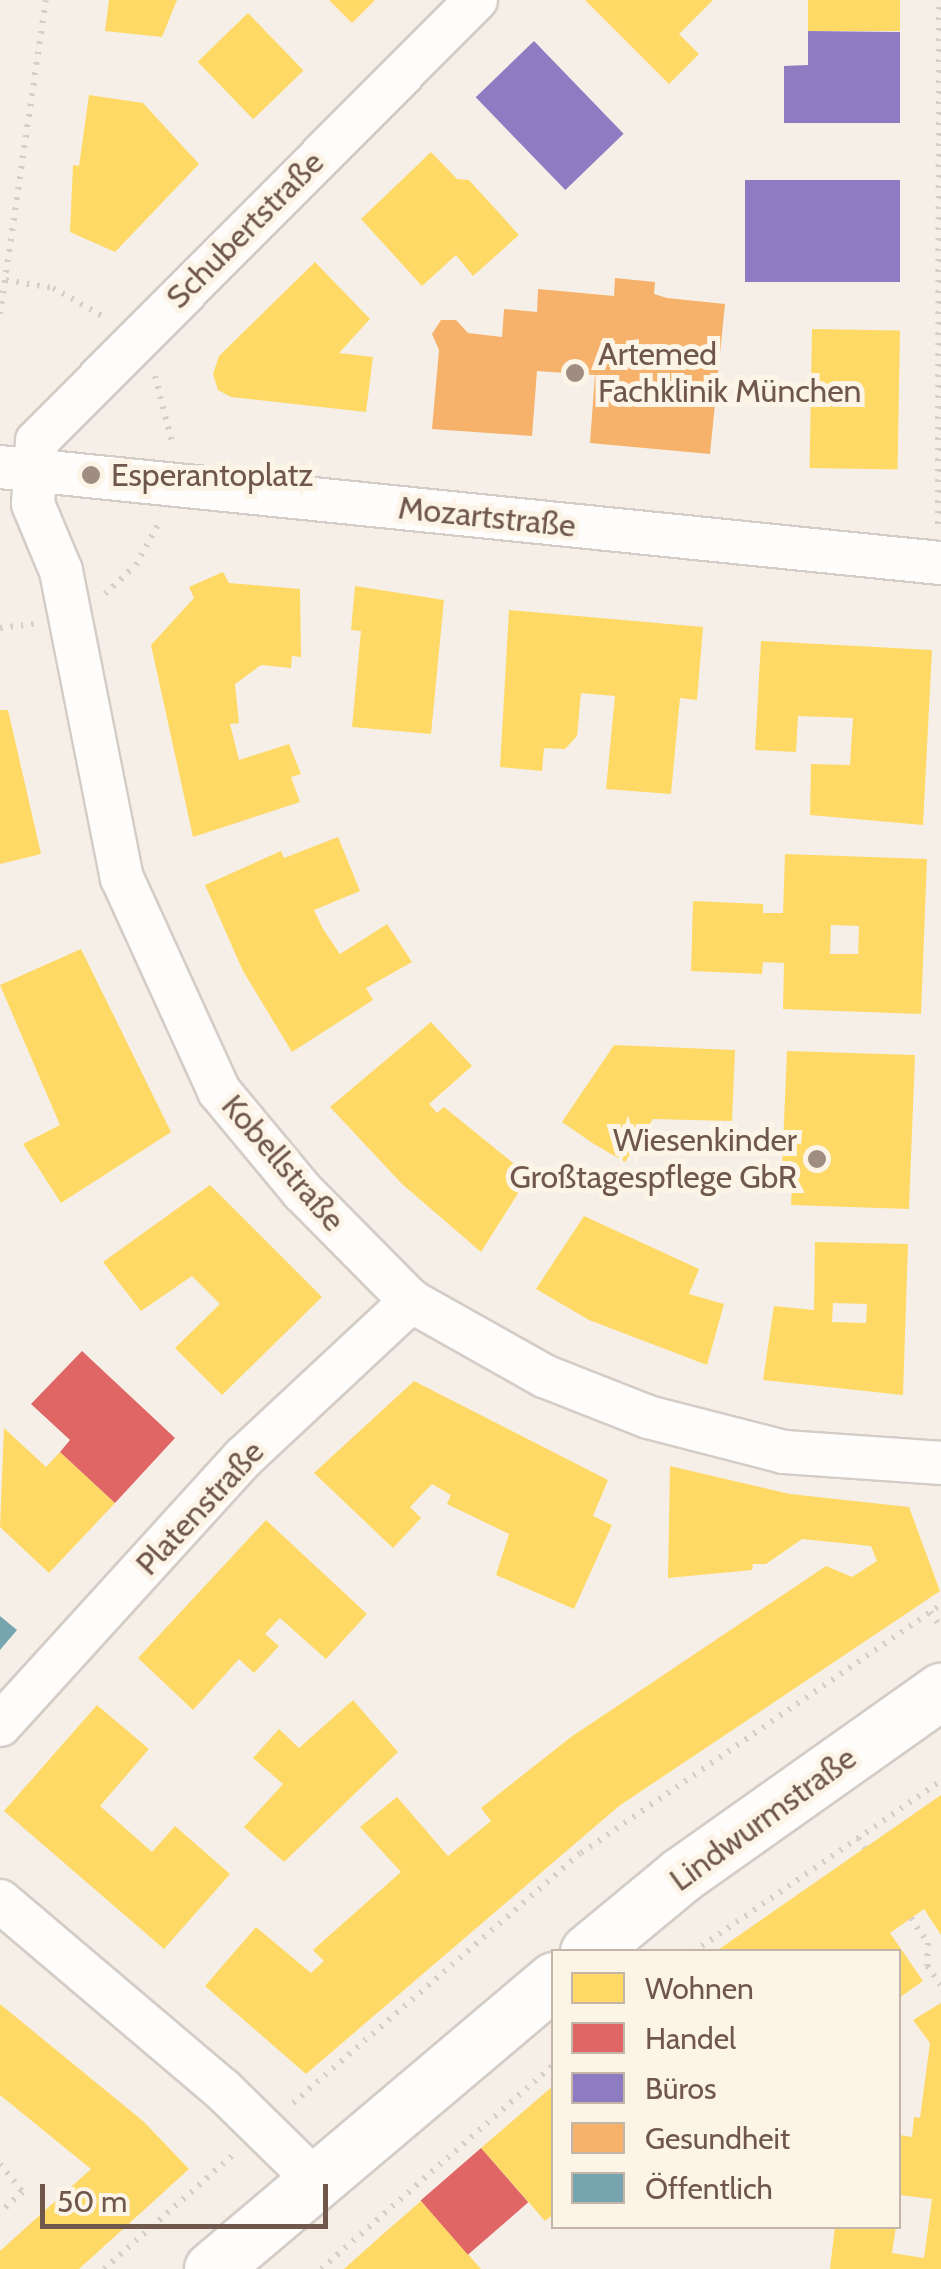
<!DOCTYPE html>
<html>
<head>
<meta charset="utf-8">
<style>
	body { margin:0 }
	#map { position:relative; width:941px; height:2269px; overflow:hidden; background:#f5efe8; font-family:Cabin,sans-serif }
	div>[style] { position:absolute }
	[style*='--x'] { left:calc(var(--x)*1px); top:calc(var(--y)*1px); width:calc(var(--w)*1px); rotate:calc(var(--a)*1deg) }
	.homes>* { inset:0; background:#ffd966; transform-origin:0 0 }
	.shops>* { inset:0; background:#e06666; transform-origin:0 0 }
	.offices>* { inset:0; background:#8e7cc3; transform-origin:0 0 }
	.health>* { inset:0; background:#f6b26b }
	.public>* { inset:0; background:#76a5af }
	.path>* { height:6px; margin-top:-3px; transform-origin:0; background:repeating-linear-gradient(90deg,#d5cfca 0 2.5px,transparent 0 10.5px) }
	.roads { filter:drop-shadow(2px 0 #d4ccc6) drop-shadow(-2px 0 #d4ccc6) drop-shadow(0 2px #d4ccc6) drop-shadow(0 -2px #d4ccc6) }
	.street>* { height:42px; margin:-21px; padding:0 21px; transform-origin:21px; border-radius:21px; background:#fefdfc }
	.secondary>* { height:55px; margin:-27.5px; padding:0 27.5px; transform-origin:27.5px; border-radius:27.5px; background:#fefdfc }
	.dots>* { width:28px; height:28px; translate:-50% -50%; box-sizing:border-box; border:5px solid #fdf4e8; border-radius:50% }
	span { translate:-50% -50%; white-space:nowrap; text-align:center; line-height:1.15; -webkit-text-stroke:10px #fdf4e8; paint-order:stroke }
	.street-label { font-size:32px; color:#70574b }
	.poi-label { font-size:32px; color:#70574b }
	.left { translate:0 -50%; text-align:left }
	.right { translate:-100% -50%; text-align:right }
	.legend { position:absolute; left:551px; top:1949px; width:350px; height:280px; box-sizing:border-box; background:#fdf4e8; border:2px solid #c5b5a9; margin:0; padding:12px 18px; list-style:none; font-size:30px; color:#70574b }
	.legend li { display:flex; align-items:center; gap:20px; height:50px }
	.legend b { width:50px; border:2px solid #c5b5a9 }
	.scale { position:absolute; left:40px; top:2184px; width:288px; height:45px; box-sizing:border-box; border:5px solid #70574b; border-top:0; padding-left:12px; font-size:30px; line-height:35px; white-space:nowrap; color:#70574b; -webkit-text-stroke:8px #fdf4e8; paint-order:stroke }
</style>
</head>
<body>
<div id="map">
	<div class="homes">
		<div style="clip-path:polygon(109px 0,177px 0,162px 37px,105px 31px)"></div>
		<div style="clip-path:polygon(329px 0,375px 0,352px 23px)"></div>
		<div style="clip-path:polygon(585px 0,713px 0,679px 34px,699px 54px,669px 84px)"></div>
		<div style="left:808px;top:0;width:92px;height:31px"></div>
		<div style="left:248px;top:13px;width:80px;height:70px;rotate:46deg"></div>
		<div style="clip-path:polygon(89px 95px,143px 103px,199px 164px,115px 252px,70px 232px,73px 165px,79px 166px)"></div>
		<div style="clip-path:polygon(431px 152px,457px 179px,469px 180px,519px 235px,473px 276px,456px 255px,422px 286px,361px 219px)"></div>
		<div style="clip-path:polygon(315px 262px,370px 319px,339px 353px,373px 357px,366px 412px,231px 397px,218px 390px,213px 374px,219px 356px)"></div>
		<div style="left:812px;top:329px;width:88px;height:139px;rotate:1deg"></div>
		<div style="clip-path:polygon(223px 572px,229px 583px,300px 589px,301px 657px,292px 656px,291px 668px,261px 665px,235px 684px,239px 723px,230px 724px,239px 760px,289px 744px,301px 774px,291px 777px,300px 802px,193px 837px,151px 645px,194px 598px,189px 587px)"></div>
		<div style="clip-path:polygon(355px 586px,444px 600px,431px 734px,352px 727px,361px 631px,351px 630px)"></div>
		<div style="clip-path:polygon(509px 610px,703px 627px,697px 700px,680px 698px,671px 794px,606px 789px,615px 696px,581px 693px,577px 736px,565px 749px,544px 748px,542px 771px,500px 767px)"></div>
		<div style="clip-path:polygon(761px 641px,932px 650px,923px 825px,810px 815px,811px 764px,850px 765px,853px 718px,798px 716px,796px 752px,755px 750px)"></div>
		<div style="clip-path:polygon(0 710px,8px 710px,41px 854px,0 864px)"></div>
		<div style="clip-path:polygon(338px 837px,360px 891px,314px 910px,323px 929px,340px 954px,387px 924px,412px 962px,366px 988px,373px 1000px,292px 1052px,243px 971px,205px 885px,281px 851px,284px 858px)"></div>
		<div style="clip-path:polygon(evenodd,785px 854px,927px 859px,921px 1014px,783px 1009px,784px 963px,763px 962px,762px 974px,691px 971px,693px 901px,763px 904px,763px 913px,783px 913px,785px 854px,831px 925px,859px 926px,858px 954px,830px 954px,831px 925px)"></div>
		<div style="clip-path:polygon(81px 949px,171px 1132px,61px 1203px,23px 1144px,60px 1125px,0 985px)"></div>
		<div style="clip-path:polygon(431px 1022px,472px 1066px,429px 1104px,437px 1113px,444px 1107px,529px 1176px,481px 1252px,402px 1184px,330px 1107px)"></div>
		<div style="clip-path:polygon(614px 1045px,735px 1050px,732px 1121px,653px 1119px,625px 1162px,594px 1144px,562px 1122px)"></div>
		<div style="clip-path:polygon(787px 1051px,915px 1055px,909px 1209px,791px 1205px,793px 1169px,782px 1168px)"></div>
		<div style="clip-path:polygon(210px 1185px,322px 1297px,222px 1395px,175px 1348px,220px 1304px,192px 1276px,141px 1311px,103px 1262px)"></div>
		<div style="clip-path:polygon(584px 1216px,699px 1269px,689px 1294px,724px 1304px,707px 1365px,589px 1320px,536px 1289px)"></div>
		<div style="clip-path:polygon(evenodd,815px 1242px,908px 1244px,903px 1395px,763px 1380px,774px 1306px,814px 1310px,815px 1242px,833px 1303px,867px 1304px,866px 1323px,832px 1322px,833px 1303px)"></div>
		<div style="clip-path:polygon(414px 1381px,608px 1480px,593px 1516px,612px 1525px,574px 1609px,496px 1575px,509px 1534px,447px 1504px,451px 1495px,432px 1484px,410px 1507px,421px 1518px,393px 1548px,314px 1473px)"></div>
		<div style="clip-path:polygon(4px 1428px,46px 1467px,60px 1452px,115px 1503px,49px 1573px,0 1527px)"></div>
		<div style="clip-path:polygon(670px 1466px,790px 1494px,909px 1507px,940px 1591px,619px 1806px,306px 2074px,205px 1986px,256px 1927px,311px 1973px,324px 1961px,313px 1950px,401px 1872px,360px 1827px,397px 1797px,448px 1856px,491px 1821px,481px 1808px,571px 1737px,826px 1566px,852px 1577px,877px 1561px,871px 1546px,802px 1539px,766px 1564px,753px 1564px,752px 1570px,668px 1578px)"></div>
		<div style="clip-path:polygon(266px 1520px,367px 1614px,326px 1659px,280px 1618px,265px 1634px,279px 1646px,254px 1673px,239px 1659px,193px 1710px,138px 1658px)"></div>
		<div style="clip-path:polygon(353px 1700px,398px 1752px,284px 1862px,244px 1827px,283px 1784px,253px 1758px,279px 1729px,299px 1748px)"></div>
		<div style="clip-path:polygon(97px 1705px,149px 1749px,100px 1806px,152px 1852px,175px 1826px,230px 1874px,164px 1949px,4px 1811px)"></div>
		<div style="clip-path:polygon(941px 1795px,941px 1935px,924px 1909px,890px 1933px,923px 1981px,899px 1998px,899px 1952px,715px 1952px)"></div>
		<div style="clip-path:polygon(941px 2003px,941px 2269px,830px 2269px,835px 2226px,896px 2226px,892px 2253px,924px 2258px,932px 2199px,899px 2195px,899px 2135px,912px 2137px,914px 2117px,920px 2118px,930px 2043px,913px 2020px)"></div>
		<div style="clip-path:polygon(0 2004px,143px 2121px,189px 2169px,79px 2269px,0 2269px,0 2251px,91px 2169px,0 2095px)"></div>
		<div style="clip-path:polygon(554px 2085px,554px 2214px,545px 2221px,481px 2148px)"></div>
		<div style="clip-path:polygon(421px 2201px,481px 2269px,344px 2269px,383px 2234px)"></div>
	</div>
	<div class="shops">
		<div style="clip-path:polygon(82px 1351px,175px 1438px,115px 1503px,60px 1452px,70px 1440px,31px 1404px)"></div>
		<div style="left:481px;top:2148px;width:72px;height:80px;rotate:49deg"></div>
	</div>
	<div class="offices">
		<div style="clip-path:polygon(808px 31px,900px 32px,900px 123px,784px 123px,784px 66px,808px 65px)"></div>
		<div style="left:534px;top:41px;width:129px;height:81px;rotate:46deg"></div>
		<div style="left:745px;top:180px;width:155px;height:102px"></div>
	</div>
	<div class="health">
		<div style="clip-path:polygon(615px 278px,655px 282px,654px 294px,667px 298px,725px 304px,710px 454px,590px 443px,595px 375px,537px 371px,532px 436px,432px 429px,439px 350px,432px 334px,441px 320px,456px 320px,468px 333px,502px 337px,504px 309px,537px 312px,538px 289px,614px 296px)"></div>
	</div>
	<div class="public">
		<div style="clip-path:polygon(0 1616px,17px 1630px,0 1650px)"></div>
	</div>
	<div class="path">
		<div style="--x:6;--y:280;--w:48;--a:9.7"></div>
		<div style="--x:53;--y:288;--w:61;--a:29.5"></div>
		<div style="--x:0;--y:314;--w:317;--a:-81.7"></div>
		<div style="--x:155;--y:376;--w:72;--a:75.6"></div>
		<div style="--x:938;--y:524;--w:524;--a:-89.89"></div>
		<div style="--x:105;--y:594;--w:42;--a:-43.1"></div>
		<div style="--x:136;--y:565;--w:50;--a:-61.4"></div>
		<div style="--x:0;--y:628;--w:34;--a:-7"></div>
		<div style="--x:930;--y:1612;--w:19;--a:54"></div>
		<div style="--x:858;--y:1838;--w:12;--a:55"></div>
		<div style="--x:911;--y:1918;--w:30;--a:56"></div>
		<div style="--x:928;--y:1943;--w:23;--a:92"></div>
		<div style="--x:927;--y:1966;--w:24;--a:54"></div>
		<div style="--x:693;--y:1952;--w:301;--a:-34.6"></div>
		<div style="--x:293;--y:2103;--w:381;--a:-41"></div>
		<div style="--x:581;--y:1853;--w:437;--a:-34.6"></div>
		<div style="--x:0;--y:2164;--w:36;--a:51"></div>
		<div style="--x:23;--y:2192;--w:30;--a:139"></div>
		<div style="--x:104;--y:2269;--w:174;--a:-41.5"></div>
		<div style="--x:321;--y:2269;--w:310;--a:-41.3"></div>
	</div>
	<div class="roads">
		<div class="street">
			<div style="--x:476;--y:0;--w:622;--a:134.87"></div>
			<div style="--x:37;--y:441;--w:63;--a:93.6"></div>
			<div style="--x:33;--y:504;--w:73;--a:67.3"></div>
			<div style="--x:61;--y:571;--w:313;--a:78.8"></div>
			<div style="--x:122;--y:878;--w:234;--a:65.5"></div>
			<div style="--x:219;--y:1091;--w:131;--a:50.3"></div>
			<div style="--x:303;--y:1192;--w:153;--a:45.3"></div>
			<div style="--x:411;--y:1301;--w:153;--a:29.4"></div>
			<div style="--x:544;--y:1376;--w:112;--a:21.5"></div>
			<div style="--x:648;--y:1417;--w:140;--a:14.4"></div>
			<div style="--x:784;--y:1452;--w:157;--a:4"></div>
			<div style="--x:0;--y:467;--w:946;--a:5.83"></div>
			<div style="--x:0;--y:1725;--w:362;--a:-47.7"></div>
			<div style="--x:244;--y:1457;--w:229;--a:-43"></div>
			<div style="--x:0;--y:1901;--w:291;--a:40.3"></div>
			<div style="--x:222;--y:2089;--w:130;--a:44.4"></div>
		</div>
		<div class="secondary">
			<div style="--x:588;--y:1952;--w:121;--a:-39.6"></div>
			<div style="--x:681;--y:1875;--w:319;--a:-35.3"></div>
			<div style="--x:212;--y:2269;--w:448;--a:-40.2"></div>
		</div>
	</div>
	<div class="dots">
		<div style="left:575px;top:373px;background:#9f8c82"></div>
		<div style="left:91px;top:475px;background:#9f8c82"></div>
		<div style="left:817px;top:1159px;background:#9f8c82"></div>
	</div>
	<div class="street-label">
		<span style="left:245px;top:230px;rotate:-45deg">Schubertstraße</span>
		<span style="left:487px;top:517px;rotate:6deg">Mozartstraße</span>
		<span style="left:283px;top:1163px;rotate:49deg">Kobellstraße</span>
		<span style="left:200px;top:1508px;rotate:-47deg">Platenstraße</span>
		<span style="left:763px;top:1819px;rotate:-36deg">Lindwurmstraße</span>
	</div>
	<div class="poi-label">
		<span class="left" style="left:598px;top:373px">Artemed<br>Fachklinik München</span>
		<span class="left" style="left:111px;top:475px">Esperantoplatz</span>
		<span class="right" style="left:797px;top:1159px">Wiesenkinder<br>Großtagespflege GbR</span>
	</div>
	<ul class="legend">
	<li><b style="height:28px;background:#ffd966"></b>Wohnen</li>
	<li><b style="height:28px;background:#e06666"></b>Handel</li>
	<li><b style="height:28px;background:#8e7cc3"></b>Büros</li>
	<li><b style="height:28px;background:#f6b26b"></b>Gesundheit</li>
	<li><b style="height:28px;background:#76a5af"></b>Öffentlich</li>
	</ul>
	<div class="scale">50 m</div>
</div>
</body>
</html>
